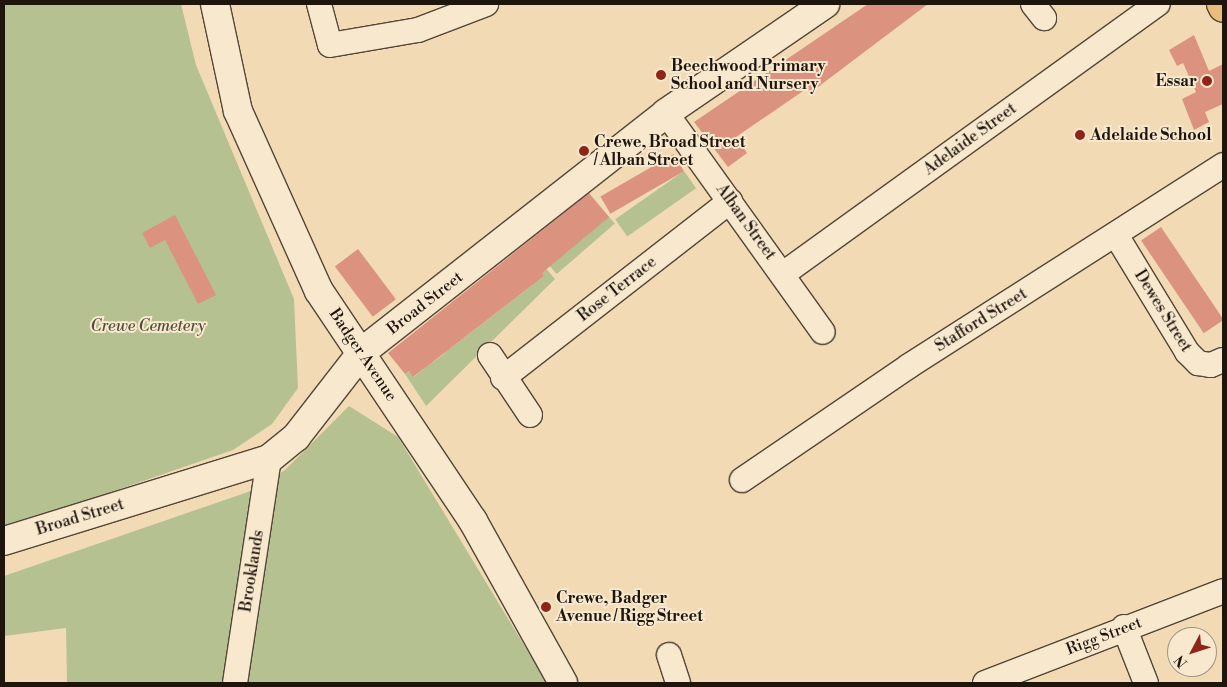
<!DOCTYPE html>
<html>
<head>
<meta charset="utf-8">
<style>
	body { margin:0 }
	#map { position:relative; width:1227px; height:687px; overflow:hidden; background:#f2dbb4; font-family:"Libre Bodoni",serif }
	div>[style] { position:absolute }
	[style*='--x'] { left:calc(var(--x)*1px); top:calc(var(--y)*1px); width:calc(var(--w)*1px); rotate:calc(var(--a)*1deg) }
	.green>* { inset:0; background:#b5c191; transform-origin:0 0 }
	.building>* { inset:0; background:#db937f; transform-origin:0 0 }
	.roads { filter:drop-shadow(1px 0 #534637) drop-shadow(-1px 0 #534637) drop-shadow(0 1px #534637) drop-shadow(0 -1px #534637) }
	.street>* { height:24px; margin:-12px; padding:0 12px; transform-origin:12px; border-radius:12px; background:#f7e8ce }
	.secondary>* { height:28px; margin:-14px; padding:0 14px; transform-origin:14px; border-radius:14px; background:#f7e8ce }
	.primary>* { height:28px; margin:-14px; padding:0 14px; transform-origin:14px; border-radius:14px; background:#e9be7a }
	.dots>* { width:14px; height:14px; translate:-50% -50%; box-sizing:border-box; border:2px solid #f7e8ce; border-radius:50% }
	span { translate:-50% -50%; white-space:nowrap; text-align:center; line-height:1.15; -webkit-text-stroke:4px #f7e8ce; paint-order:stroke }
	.poi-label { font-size:16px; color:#1e150d; font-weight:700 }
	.left { translate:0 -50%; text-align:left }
	.right { translate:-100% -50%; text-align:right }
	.street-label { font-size:16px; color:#1e150d }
	.park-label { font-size:16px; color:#53513b; font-style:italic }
	.frame { position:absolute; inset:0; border:5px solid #1e150d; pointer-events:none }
	.north { position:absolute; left:1167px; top:627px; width:50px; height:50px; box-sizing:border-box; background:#f7e8ce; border:1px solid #a09481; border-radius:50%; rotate:230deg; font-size:14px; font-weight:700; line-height:20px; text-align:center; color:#1e150d }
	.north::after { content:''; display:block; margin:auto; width:18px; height:22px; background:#8f2418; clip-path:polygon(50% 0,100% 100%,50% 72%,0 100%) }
</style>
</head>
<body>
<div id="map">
	<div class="green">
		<div style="clip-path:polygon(4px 4px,181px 4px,196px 65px,294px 299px,298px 388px,272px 424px,233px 450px,4px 529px)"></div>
		<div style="left:684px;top:171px;width:21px;height:84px;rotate:55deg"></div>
		<div style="left:603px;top:210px;width:18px;height:77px;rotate:49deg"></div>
		<div style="clip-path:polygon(542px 264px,555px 279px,426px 406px,405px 374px,409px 371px,414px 377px,426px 367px,422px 360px,428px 356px,433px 362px,445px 353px,446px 341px,451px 348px,544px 276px,538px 268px)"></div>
		<div style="clip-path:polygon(349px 406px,398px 437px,547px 683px,67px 683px,66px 628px,4px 636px,4px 576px,248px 492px,285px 470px)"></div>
	</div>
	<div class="building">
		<div style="clip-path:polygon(868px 4px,928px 4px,810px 93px,806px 89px,736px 137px,747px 153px,728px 167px,694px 122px)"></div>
		<div style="clip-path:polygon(1194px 35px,1209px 71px,1223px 64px,1223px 104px,1205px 112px,1209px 122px,1194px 130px,1182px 99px,1196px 92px,1183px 63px,1177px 66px,1169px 50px)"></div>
		<div style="left:674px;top:154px;width:20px;height:85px;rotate:60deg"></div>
		<div style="clip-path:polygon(589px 193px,609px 217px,542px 273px,544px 276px,452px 347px,413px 377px,409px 371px,405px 374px,388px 353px)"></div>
		<div style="clip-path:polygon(175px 215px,216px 295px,198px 304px,165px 240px,150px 248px,142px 233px)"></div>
		<div style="left:1161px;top:227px;width:112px;height:24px;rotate:56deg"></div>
		<div style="left:358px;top:249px;width:63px;height:29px;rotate:53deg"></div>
	</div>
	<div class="roads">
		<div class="street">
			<div style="--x:319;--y:4;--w:42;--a:75"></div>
			<div style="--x:330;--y:45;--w:89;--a:-9.7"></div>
			<div style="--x:418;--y:30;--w:73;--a:-20.9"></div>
			<div style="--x:1033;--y:4;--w:18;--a:52"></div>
			<div style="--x:666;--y:113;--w:269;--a:54.4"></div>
			<div style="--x:1116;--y:235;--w:137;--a:58.7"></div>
			<div style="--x:1187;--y:352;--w:16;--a:45"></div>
			<div style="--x:1198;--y:363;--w:13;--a:9"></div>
			<div style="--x:1211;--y:365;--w:13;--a:-23"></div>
			<div style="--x:783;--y:274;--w:462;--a:-35.8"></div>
			<div style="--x:490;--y:355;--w:72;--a:56.3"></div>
			<div style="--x:503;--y:378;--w:288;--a:-37.9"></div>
			<div style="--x:742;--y:480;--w:202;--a:-34.3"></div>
			<div style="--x:909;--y:366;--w:373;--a:-32.6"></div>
			<div style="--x:1124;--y:627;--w:60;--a:68.6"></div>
			<div style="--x:669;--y:655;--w:29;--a:72"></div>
			<div style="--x:235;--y:683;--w:227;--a:-81.4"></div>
			<div style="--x:985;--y:683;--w:255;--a:-21.1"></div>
		</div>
		<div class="secondary">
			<div style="--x:215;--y:4;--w:109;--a:77.9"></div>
			<div style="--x:238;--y:111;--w:197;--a:65.8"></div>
			<div style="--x:319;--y:291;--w:277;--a:56.2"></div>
			<div style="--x:473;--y:521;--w:185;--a:60.9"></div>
			<div style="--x:4;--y:541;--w:277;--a:-17.2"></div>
			<div style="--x:269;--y:459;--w:35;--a:-39"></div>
			<div style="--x:296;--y:437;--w:109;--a:-52.1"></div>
			<div style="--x:363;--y:351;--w:385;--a:-38.1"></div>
			<div style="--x:666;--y:113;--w:193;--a:-34.4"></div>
		</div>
		<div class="primary">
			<div style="--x:1221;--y:4;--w:4;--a:63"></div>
		</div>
	</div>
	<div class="dots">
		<div style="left:661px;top:75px;background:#8f2418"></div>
		<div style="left:1207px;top:81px;background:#8f2418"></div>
		<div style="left:1080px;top:135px;background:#8f2418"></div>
		<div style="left:584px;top:151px;background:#8f2418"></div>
		<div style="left:546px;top:607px;background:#8f2418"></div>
	</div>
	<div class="poi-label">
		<span class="left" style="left:671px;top:75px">Beechwood Primary<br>School and Nursery</span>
		<span class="right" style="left:1197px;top:81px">Essar</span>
		<span class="left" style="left:1090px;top:135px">Adelaide School</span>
		<span class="left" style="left:594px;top:151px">Crewe, Broad Street<br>/ Alban Street</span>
		<span class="left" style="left:556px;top:607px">Crewe, Badger<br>Avenue / Rigg Street</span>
	</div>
	<div class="street-label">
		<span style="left:970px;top:139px;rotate:-36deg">Adelaide Street</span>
		<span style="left:746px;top:222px;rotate:54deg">Alban Street</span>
		<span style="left:617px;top:289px;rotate:-38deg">Rose Terrace</span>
		<span style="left:425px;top:303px;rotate:-38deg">Broad Street</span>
		<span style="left:1163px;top:311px;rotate:58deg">Dewes Street</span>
		<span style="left:981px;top:320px;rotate:-32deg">Stafford Street</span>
		<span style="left:363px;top:355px;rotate:56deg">Badger Avenue</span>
		<span style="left:80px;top:517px;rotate:-17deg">Broad Street</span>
		<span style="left:252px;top:571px;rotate:-81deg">Brooklands</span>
		<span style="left:1104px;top:636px;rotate:-21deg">Rigg Street</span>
	</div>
	<div class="park-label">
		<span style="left:148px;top:326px">Crewe Cemetery</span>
	</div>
	<div class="frame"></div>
	<div class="north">N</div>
</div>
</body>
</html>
